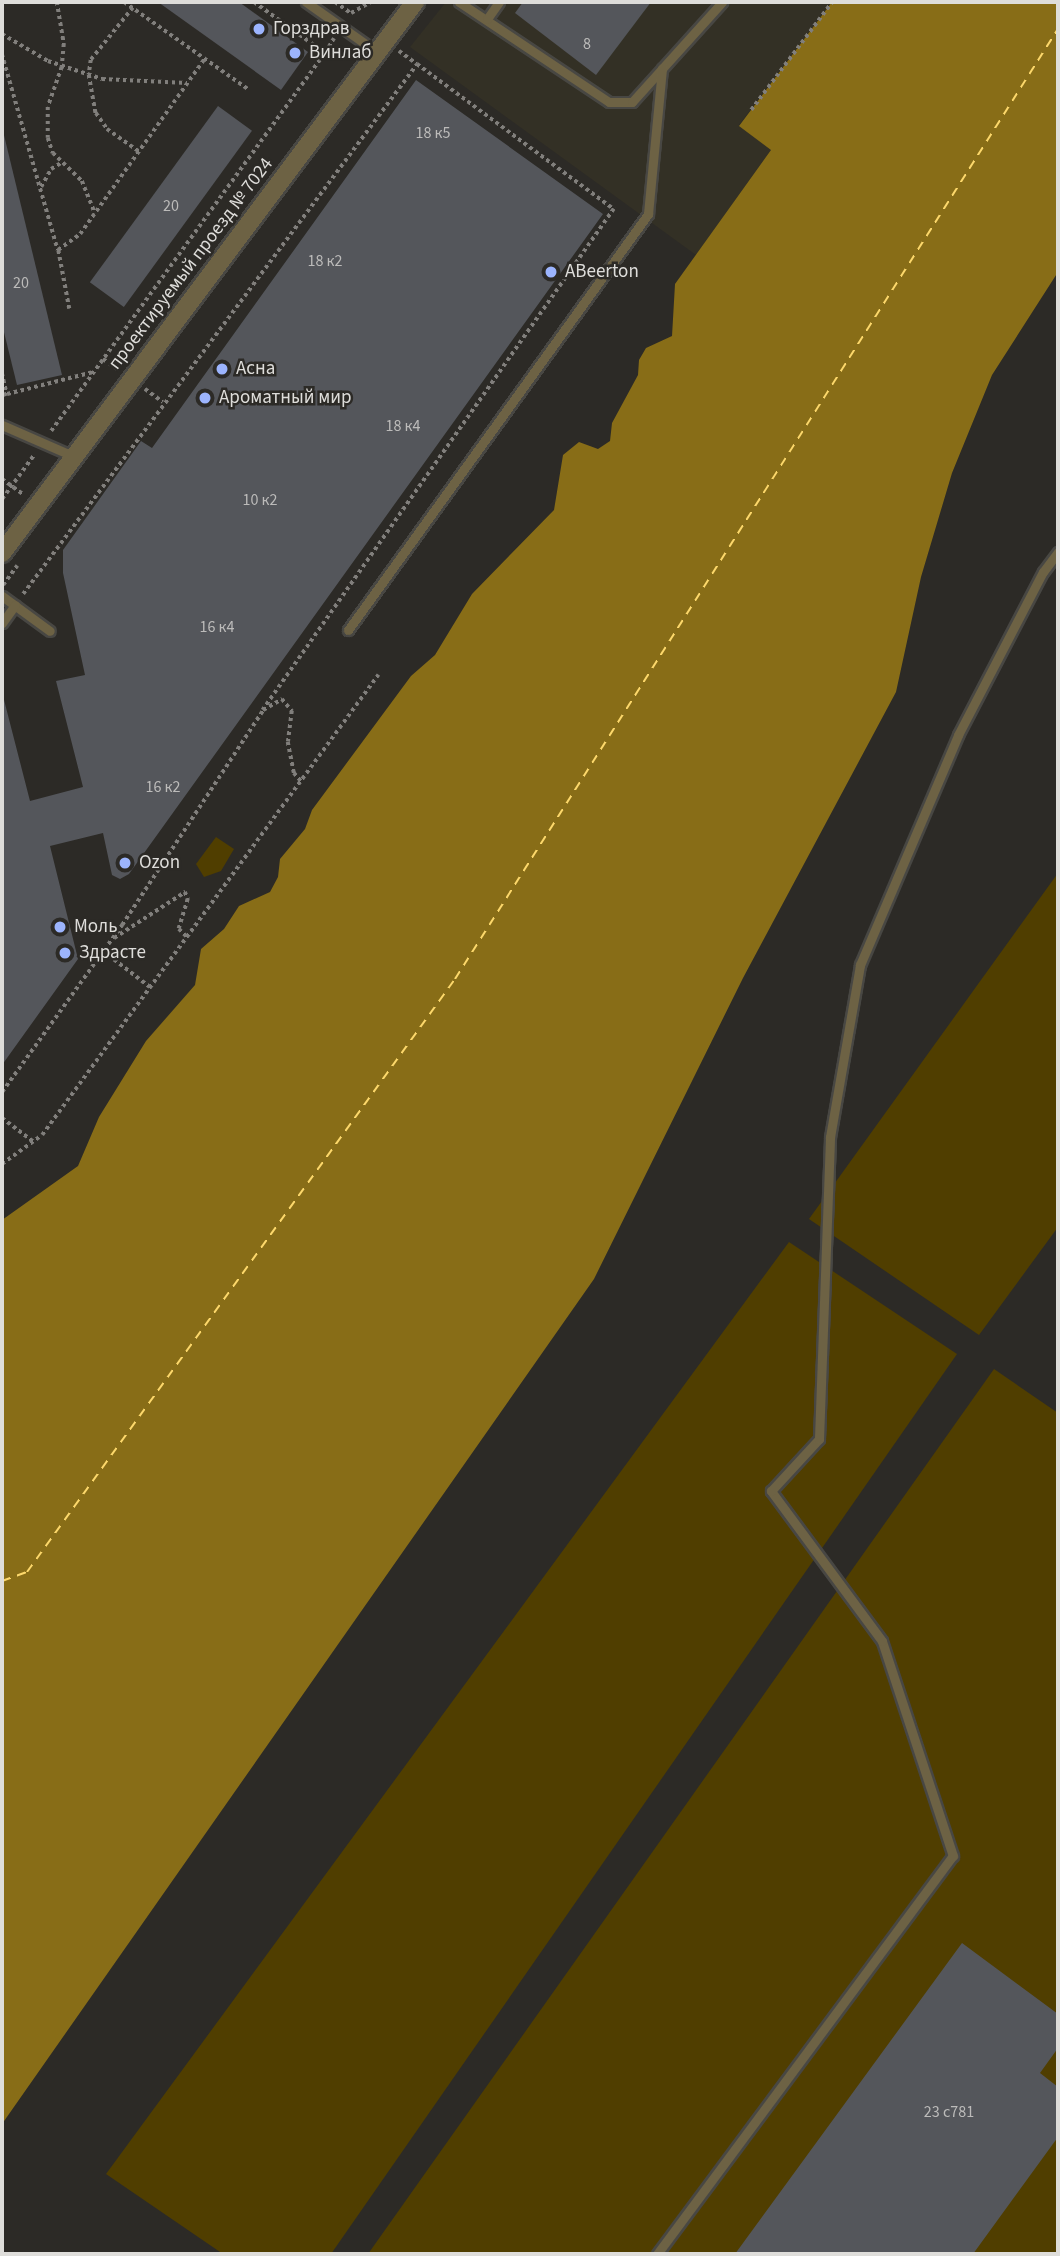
<!DOCTYPE html>
<html>
<head>
<meta charset="utf-8">
<style>
	body { margin:0 }
	#map { position:relative; width:1060px; height:2256px; overflow:hidden; background:#2c2a26; font-family:"Source Sans 3",sans-serif }
	div>[style] { position:absolute }
	[style*='--x'] { left:calc(var(--x)*1px); top:calc(var(--y)*1px); width:calc(var(--w)*1px); rotate:calc(var(--a)*1deg) }
	.built>* { inset:0; background:#333025 }
	.green>* { inset:0; background:#503e00 }
	.water>* { inset:0; background:#886d17 }
	.ferry>* { height:2px; margin-top:-1px; transform-origin:0; background:repeating-linear-gradient(90deg,#fdd86b 0 9px,transparent 0 16px) }
	.building>* { inset:0; background:#54565b; transform-origin:0 0 }
	.path>* { height:3.5px; margin-top:-1.75px; transform-origin:0; background:repeating-linear-gradient(90deg,#817f7c 0 3.5px,transparent 0 7px) }
	.roads { filter:drop-shadow(2px 0 #484743) drop-shadow(-2px 0 #484743) drop-shadow(0 2px #484743) drop-shadow(0 -2px #484743) }
	.lane>* { height:9px; margin:-4.5px; padding:0 4.5px; transform-origin:4.5px; border-radius:4.5px; background:#6d6244 }
	.street>* { height:18px; margin:-9px; padding:0 9px; transform-origin:9px; border-radius:9px; background:#6d6244 }
	.dots>* { width:19px; height:19px; translate:-50% -50%; box-sizing:border-box; border:4px solid #2c2a26; border-radius:50% }
	span { translate:-50% -50%; white-space:nowrap; text-align:center; line-height:1.15; -webkit-text-stroke:5px #2c2a26; paint-order:stroke }
	.number-label { font-size:16px; color:#bcbbba }
	.number-label span { -webkit-text-stroke-width:0 }
	.poi-label { font-size:19px; color:#deddda }
	.left { translate:0 -50%; text-align:left }
	.street-label { font-size:19px; color:#deddda }
	.frame { position:absolute; inset:0; border:4px solid #deddda; pointer-events:none }
</style>
</head>
<body>
<div id="map">
	<div class="built">
		<div style="clip-path:polygon(446px 2px,832px 2px,739px 125px,771px 150px,696px 255px,410px 47px)"></div>
	</div>
	<div class="green">
		<div style="clip-path:polygon(216px 837px,234px 849px,221px 871px,204px 877px,196px 864px)"></div>
		<div style="clip-path:polygon(1058px 873px,1058px 1227px,979px 1335px,809px 1219px)"></div>
		<div style="clip-path:polygon(789px 1242px,957px 1354px,331px 2254px,223px 2254px,106px 2174px)"></div>
		<div style="clip-path:polygon(994px 1369px,1058px 1413px,1058px 2254px,368px 2254px)"></div>
	</div>
	<div class="water">
		<div style="clip-path:polygon(832px 2px,1058px 2px,1058px 272px,992px 375px,952px 473px,921px 577px,896px 692px,743px 978px,594px 1279px,2px 2124px,2px 1220px,78px 1166px,99px 1117px,146px 1041px,195px 985px,201px 949px,224px 929px,239px 906px,270px 892px,278px 877px,280px 859px,305px 829px,312px 810px,411px 676px,435px 655px,472px 594px,554px 510px,563px 455px,579px 442px,598px 449px,610px 441px,612px 423px,638px 375px,639px 360px,646px 348px,672px 336px,675px 284px,771px 150px,739px 126px)"></div>
	</div>
	<div class="ferry">
		<div style="--x:2;--y:1581;--w:27;--a:-20"></div>
		<div style="--x:27;--y:1572;--w:731;--a:-54.18"></div>
		<div style="--x:455;--y:979;--w:1125;--a:-57.6"></div>
	</div>
	<div class="building">
		<div style="clip-path:polygon(158px 2px,239px 2px,308px 52px,281px 90px)"></div>
		<div style="clip-path:polygon(523px 2px,651px 2px,596px 75px,515px 13px)"></div>
		<div style="clip-path:polygon(416px 80px,603px 214px,129px 874px,120px 879px,112px 875px,103px 833px,50px 846px,78px 959px,2px 1065px,2px 692px,30px 801px,83px 787px,56px 681px,85px 675px,63px 573px,63px 550px,141px 441px,152px 448px)"></div>
		<div style="left:218px;top:106px;width:42px;height:218px;rotate:36deg"></div>
		<div style="clip-path:polygon(3px 131px,62px 375px,17px 385px,2px 324px)"></div>
		<div style="clip-path:polygon(962px 1943px,1058px 2014px,1058px 2048px,1040px 2073px,1058px 2087px,1058px 2137px,973px 2254px,735px 2254px)"></div>
	</div>
	<div class="path">
		<div style="--x:57;--y:2;--w:43;--a:80.5"></div>
		<div style="--x:64;--y:44;--w:23;--a:95"></div>
		<div style="--x:62;--y:67;--w:42;--a:109.3"></div>
		<div style="--x:48;--y:107;--w:31;--a:90"></div>
		<div style="--x:48;--y:138;--w:16;--a:72"></div>
		<div style="--x:53;--y:153;--w:40;--a:44"></div>
		<div style="--x:82;--y:181;--w:35;--a:68"></div>
		<div style="--x:124;--y:2;--w:153;--a:35.1"></div>
		<div style="--x:254;--y:2;--w:87;--a:35.7"></div>
		<div style="--x:325;--y:53;--w:17;--a:-59"></div>
		<div style="--x:335;--y:2;--w:19;--a:35"></div>
		<div style="--x:351;--y:13;--w:23;--a:-29"></div>
		<div style="--x:133;--y:8;--w:67;--a:128.9"></div>
		<div style="--x:91;--y:60;--w:15;--a:98"></div>
		<div style="--x:89;--y:75;--w:39;--a:80"></div>
		<div style="--x:96;--y:113;--w:19;--a:55"></div>
		<div style="--x:107;--y:129;--w:39;--a:35"></div>
		<div style="--x:2;--y:34;--w:53;--a:30.4"></div>
		<div style="--x:48;--y:61;--w:57;--a:18.4"></div>
		<div style="--x:102;--y:79;--w:85;--a:2.7"></div>
		<div style="--x:399;--y:51;--w:22;--a:36"></div>
		<div style="--x:2;--y:54;--w:204;--a:74.1"></div>
		<div style="--x:751;--y:110;--w:135;--a:-53.1"></div>
		<div style="--x:41;--y:187;--w:21;--a:-61"></div>
		<div style="--x:51;--y:169;--w:12;--a:-31"></div>
		<div style="--x:69;--y:309;--w:60;--a:-100.6"></div>
		<div style="--x:58;--y:250;--w:27;--a:-36"></div>
		<div style="--x:80;--y:234;--w:216;--a:-54.6"></div>
		<div style="--x:103;--y:359;--w:19;--a:35"></div>
		<div style="--x:2;--y:373;--w:22;--a:77"></div>
		<div style="--x:7;--y:394;--w:5;--a:158"></div>
		<div style="--x:145;--y:389;--w:22;--a:36"></div>
		<div style="--x:7;--y:394;--w:89;--a:-14.3"></div>
		<div style="--x:51;--y:431;--w:467;--a:-54.1"></div>
		<div style="--x:2;--y:479;--w:26;--a:36"></div>
		<div style="--x:2;--y:499;--w:54;--a:-54"></div>
		<div style="--x:3;--y:585;--w:24;--a:-54"></div>
		<div style="--x:23;--y:594;--w:660;--a:-53.37"></div>
		<div style="--x:417;--y:64;--w:245;--a:36.4"></div>
		<div style="--x:614;--y:209;--w:612;--a:125.02"></div>
		<div style="--x:114;--y:938;--w:85;--a:-32.9"></div>
		<div style="--x:185;--y:892;--w:8;--a:67"></div>
		<div style="--x:188;--y:899;--w:31;--a:107"></div>
		<div style="--x:179;--y:929;--w:11;--a:45"></div>
		<div style="--x:103;--y:951;--w:59;--a:37.5"></div>
		<div style="--x:2;--y:1092;--w:206;--a:-54.3"></div>
		<div style="--x:122;--y:925;--w:257;--a:-56.7"></div>
		<div style="--x:263;--y:710;--w:22;--a:-30"></div>
		<div style="--x:282;--y:699;--w:16;--a:50"></div>
		<div style="--x:292;--y:711;--w:31;--a:97"></div>
		<div style="--x:288;--y:742;--w:32;--a:79"></div>
		<div style="--x:294;--y:773;--w:11;--a:49"></div>
		<div style="--x:2;--y:1118;--w:39;--a:37"></div>
		<div style="--x:2;--y:1164;--w:49;--a:-35.9"></div>
		<div style="--x:42;--y:1135;--w:570;--a:-53.85"></div>
	</div>
	<div class="roads">
		<div class="lane">
			<div style="--x:306;--y:2;--w:87;--a:35.2"></div>
			<div style="--x:459;--y:2;--w:180;--a:33.7"></div>
			<div style="--x:609;--y:102;--w:23;--a:0"></div>
			<div style="--x:632;--y:102;--w:135;--a:-48"></div>
			<div style="--x:487;--y:19;--w:21;--a:-55"></div>
			<div style="--x:2;--y:425;--w:77;--a:23.6"></div>
			<div style="--x:2;--y:596;--w:59;--a:36.1"></div>
			<div style="--x:2;--y:623;--w:22;--a:-54"></div>
			<div style="--x:348;--y:630;--w:513;--a:-54.2"></div>
			<div style="--x:648;--y:214;--w:146;--a:-84.5"></div>
			<div style="--x:657;--y:2254;--w:496;--a:-53.4"></div>
			<div style="--x:953;--y:1856;--w:226;--a:-108.3"></div>
			<div style="--x:882;--y:1641;--w:187;--a:-126.5"></div>
			<div style="--x:771;--y:1491;--w:71;--a:-47.3"></div>
			<div style="--x:819;--y:1439;--w:302;--a:-87.9"></div>
			<div style="--x:830;--y:1137;--w:175;--a:-80.1"></div>
			<div style="--x:860;--y:965;--w:250;--a:-66.9"></div>
			<div style="--x:958;--y:735;--w:184;--a:-62.5"></div>
			<div style="--x:1043;--y:572;--w:25;--a:-53"></div>
		</div>
		<div class="street">
			<div style="--x:2;--y:553;--w:689;--a:-53.15"></div>
		</div>
	</div>
	<div class="dots">
		<div style="left:259px;top:29px;background:#9cb4fd"></div>
		<div style="left:295px;top:53px;background:#9cb4fd"></div>
		<div style="left:551px;top:272px;background:#9cb4fd"></div>
		<div style="left:222px;top:369px;background:#9cb4fd"></div>
		<div style="left:205px;top:398px;background:#9cb4fd"></div>
		<div style="left:125px;top:863px;background:#9cb4fd"></div>
		<div style="left:60px;top:927px;background:#9cb4fd"></div>
		<div style="left:65px;top:953px;background:#9cb4fd"></div>
	</div>
	<div class="number-label">
		<span style="left:587px;top:44px">8</span>
		<span style="left:433px;top:133px">18 к5</span>
		<span style="left:171px;top:206px">20</span>
		<span style="left:325px;top:261px">18 к2</span>
		<span style="left:21px;top:283px">20</span>
		<span style="left:403px;top:426px">18 к4</span>
		<span style="left:260px;top:500px">10 к2</span>
		<span style="left:217px;top:627px">16 к4</span>
		<span style="left:163px;top:787px">16 к2</span>
		<span style="left:949px;top:2112px">23 с781</span>
	</div>
	<div class="poi-label">
		<span class="left" style="left:273px;top:29px">Горздрав</span>
		<span class="left" style="left:309px;top:53px">Винлаб</span>
		<span class="left" style="left:565px;top:272px">ABeerton</span>
		<span class="left" style="left:236px;top:369px">Асна</span>
		<span class="left" style="left:219px;top:398px">Ароматный мир</span>
		<span class="left" style="left:139px;top:863px">Ozon</span>
		<span class="left" style="left:74px;top:927px">Моль</span>
		<span class="left" style="left:79px;top:953px">Здрасте</span>
	</div>
	<div class="street-label">
		<span style="left:191px;top:264px;rotate:-53deg">проектируемый проезд № 7024</span>
	</div>
	<div class="frame"></div>
</div>
</body>
</html>
